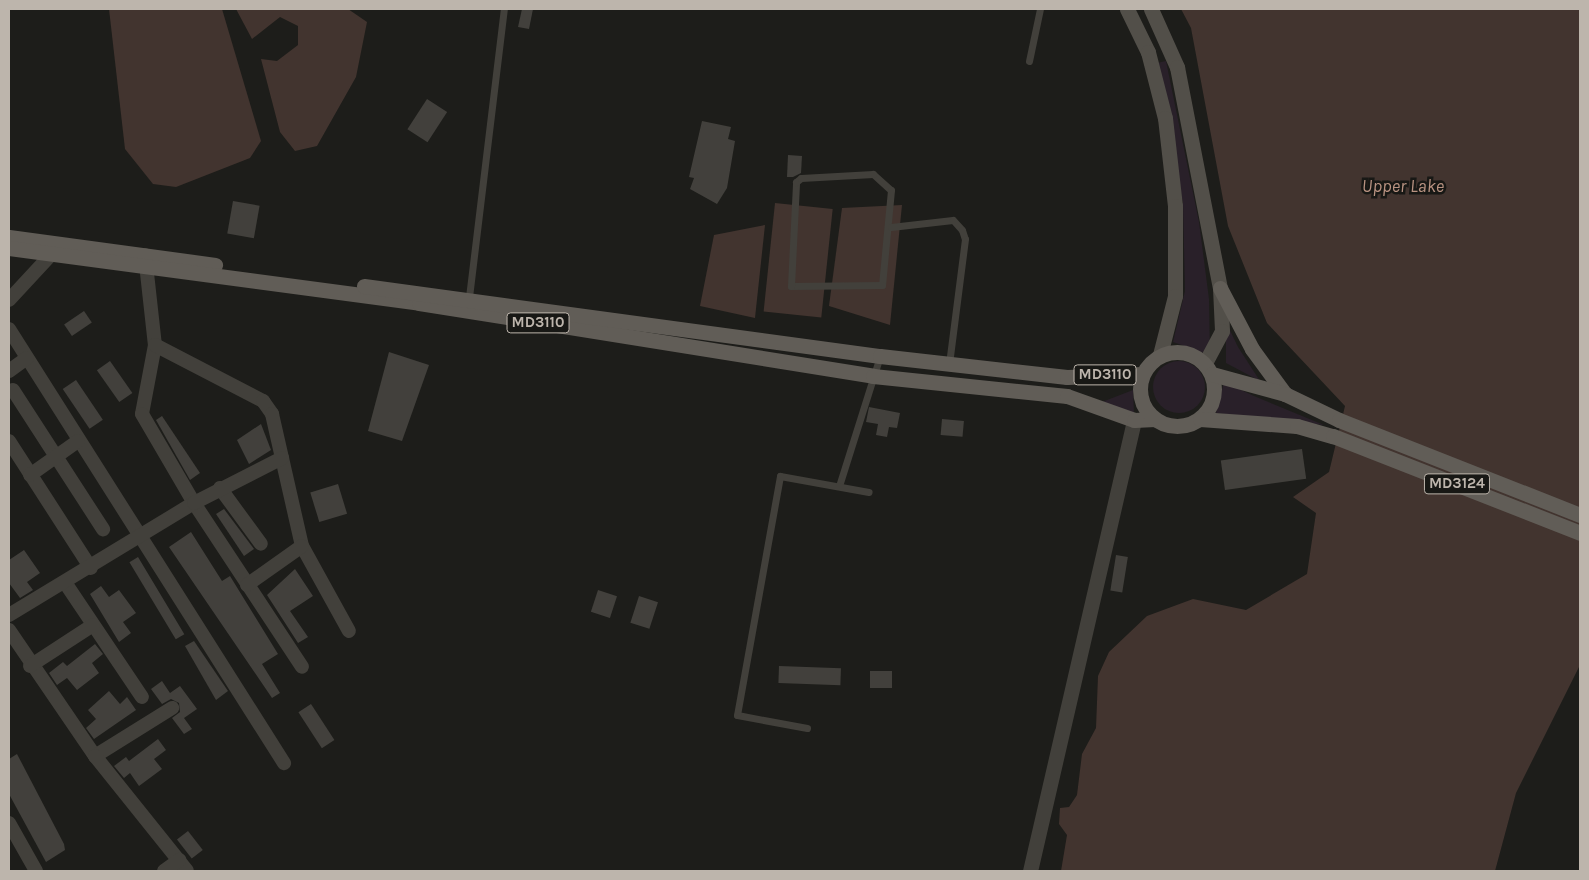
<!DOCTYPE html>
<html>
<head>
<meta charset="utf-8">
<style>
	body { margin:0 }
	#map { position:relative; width:1589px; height:880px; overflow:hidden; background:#1d1d1a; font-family:Karla,sans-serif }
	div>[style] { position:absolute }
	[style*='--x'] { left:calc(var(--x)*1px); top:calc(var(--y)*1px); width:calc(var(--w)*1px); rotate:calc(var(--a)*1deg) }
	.green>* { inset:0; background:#292029 }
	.round { border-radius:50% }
	.water>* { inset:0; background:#42342f; transform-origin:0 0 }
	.building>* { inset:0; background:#42403c; transform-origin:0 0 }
	.service>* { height:7px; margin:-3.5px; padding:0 3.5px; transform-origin:3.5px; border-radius:3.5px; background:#42403b }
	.minor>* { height:14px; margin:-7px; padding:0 7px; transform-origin:7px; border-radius:7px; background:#42403b }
	.tertiary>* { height:15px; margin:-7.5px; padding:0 7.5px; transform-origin:7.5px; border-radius:7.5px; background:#42403b }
	.secondary>* { height:15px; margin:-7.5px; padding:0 7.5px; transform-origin:7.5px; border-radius:7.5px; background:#524f49 }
	.primary>* { height:15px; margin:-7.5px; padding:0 7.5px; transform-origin:7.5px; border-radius:7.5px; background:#615d57 }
	.primary>.ring { margin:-7.5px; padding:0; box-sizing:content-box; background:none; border:15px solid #615d57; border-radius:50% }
	span { translate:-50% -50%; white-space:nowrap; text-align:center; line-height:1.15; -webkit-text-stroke:5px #181815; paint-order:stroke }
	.shield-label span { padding:1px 4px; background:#181815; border:1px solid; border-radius:4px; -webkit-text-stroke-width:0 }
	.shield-label { font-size:15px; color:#bdb5ac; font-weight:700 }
	.water-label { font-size:18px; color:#b99382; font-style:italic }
	.frame { position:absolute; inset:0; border:10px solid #bdb5ac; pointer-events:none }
</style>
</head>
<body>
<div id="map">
	<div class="green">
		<div style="clip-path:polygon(1166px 61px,1199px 222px,1209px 299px,1210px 355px,1173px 342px,1185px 291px,1183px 203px,1157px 63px)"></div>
		<div style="clip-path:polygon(1226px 322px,1238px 347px,1260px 381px,1226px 363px)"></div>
		<div class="round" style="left:1153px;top:361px;width:52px;height:52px"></div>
		<div style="clip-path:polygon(1224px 382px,1254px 396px,1324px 425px,1216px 413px)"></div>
		<div style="clip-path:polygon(1133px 390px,1134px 414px,1102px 402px)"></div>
	</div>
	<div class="water">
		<div style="clip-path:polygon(109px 9px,222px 9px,261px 141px,250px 158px,176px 187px,153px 184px,125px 149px)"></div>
		<div style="clip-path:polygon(236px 9px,348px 9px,367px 22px,356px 77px,317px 146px,295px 151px,280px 132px,261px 59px,277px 61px,298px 45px,298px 26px,280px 17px,252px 39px)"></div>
		<div style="clip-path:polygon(1181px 9px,1580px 9px,1580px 665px,1516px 793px,1495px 871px,1061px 871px,1067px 835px,1059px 824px,1060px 808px,1069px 807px,1077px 795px,1082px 754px,1096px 728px,1098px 676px,1109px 652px,1147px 616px,1193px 599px,1246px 610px,1307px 574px,1316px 513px,1293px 497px,1329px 472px,1345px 406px,1267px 323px,1228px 226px,1191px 28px)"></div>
		<div style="left:775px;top:203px;width:58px;height:109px;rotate:6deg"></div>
		<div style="clip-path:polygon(902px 205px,890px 325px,829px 306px,842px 208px)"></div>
		<div style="clip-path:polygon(765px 225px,755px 318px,700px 306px,714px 235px)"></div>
	</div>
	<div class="building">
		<div style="clip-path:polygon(522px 9px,533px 9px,529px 29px,518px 27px)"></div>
		<div style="left:427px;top:99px;width:24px;height:36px;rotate:33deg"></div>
		<div style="clip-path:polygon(702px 121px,731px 127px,728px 139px,735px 141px,727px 188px,717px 204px,690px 189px,694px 178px,689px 177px)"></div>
		<div style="clip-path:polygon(788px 155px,802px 156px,801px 173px,793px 177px,787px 177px)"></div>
		<div style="left:233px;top:201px;width:27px;height:33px;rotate:10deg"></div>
		<div style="left:84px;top:311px;width:14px;height:24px;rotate:56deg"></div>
		<div style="clip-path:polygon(389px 352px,429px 365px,402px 441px,368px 431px)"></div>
		<div style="left:110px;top:361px;width:39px;height:16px;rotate:55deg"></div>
		<div style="left:76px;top:380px;width:48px;height:16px;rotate:56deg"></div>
		<div style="clip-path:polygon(869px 407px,900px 413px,897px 428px,889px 427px,887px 437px,876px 435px,878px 424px,866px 422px)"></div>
		<div style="clip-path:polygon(162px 416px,200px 473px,190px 480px,156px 420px)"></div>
		<div style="left:942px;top:419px;width:22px;height:16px;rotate:5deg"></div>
		<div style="clip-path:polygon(261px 424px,271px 450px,249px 464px,237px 440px)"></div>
		<div style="left:1302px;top:449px;width:30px;height:82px;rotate:82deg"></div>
		<div style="left:338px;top:484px;width:31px;height:29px;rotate:73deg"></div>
		<div style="clip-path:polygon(224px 509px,254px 549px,244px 556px,216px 514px)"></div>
		<div style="clip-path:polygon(191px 532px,222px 581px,230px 576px,278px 654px,262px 664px,280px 693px,272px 698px,169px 547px)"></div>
		<div style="clip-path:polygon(24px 550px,40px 573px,27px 582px,33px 590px,20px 598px,9px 583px,9px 560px)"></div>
		<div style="left:1116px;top:555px;width:12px;height:36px;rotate:9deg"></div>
		<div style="left:138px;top:557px;width:90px;height:10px;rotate:59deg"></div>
		<div style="clip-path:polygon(295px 569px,313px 596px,290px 611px,308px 637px,298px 643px,267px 595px)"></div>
		<div style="clip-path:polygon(101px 586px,109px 597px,119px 590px,136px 613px,123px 622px,131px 633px,119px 642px,90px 594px)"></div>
		<div style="left:598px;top:590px;width:20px;height:23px;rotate:18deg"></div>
		<div style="left:639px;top:596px;width:20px;height:28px;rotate:18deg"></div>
		<div style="clip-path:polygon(194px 641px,228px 691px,216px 700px,185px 646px)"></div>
		<div style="clip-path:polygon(95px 644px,103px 654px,92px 663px,99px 673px,77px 690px,67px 678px,57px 685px,49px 673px,63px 662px,67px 666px)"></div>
		<div style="left:779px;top:666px;width:62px;height:17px;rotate:2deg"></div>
		<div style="left:870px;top:671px;width:22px;height:17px"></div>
		<div style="clip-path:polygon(162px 681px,170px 693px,180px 686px,197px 709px,184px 718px,192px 729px,184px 734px,172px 718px,180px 712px,179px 703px,171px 699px,162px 704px,151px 689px)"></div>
		<div style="clip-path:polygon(109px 691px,120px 704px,127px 697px,136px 710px,94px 739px,86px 728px,96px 719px,88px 710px)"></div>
		<div style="left:311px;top:704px;width:43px;height:15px;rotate:57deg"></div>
		<div style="clip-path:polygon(158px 739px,166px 750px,154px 759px,162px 769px,139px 786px,130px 773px,124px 778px,114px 766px,126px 757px,129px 761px)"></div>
		<div style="clip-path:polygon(17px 754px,64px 844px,65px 850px,46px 862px,9px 794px,9px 759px)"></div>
		<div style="left:188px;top:831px;width:24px;height:14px;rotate:52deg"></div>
	</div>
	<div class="service">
		<div style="--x:1029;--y:61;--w:53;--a:-78.1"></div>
		<div style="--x:873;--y:174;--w:24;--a:42"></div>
		<div style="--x:891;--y:190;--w:95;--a:95.4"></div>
		<div style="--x:882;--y:285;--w:91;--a:179.4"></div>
		<div style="--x:791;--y:286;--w:104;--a:-87.2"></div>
		<div style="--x:796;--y:182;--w:6;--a:-39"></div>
		<div style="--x:801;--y:178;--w:72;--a:-3.2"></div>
		<div style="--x:891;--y:227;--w:62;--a:-6.4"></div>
		<div style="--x:953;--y:220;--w:13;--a:48"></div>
		<div style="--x:962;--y:230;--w:9;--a:72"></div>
		<div style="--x:965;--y:239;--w:126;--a:97.3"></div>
		<div style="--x:469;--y:297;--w:290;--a:-83.1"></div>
		<div style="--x:839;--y:486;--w:136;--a:-72.5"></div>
		<div style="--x:807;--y:728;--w:71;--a:-169.5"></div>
		<div style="--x:737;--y:715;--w:243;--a:-79.8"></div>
		<div style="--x:780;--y:476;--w:90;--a:10.2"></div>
	</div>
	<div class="minor">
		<div style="--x:145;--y:255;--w:91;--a:83.7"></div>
		<div style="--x:155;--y:345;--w:70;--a:100.7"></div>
		<div style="--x:142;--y:414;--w:103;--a:59.7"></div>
		<div style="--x:194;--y:503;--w:196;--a:56.6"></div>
		<div style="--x:9;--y:300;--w:74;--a:-47.2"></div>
		<div style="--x:9;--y:329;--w:514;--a:57.64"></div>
		<div style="--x:155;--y:345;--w:122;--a:27.4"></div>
		<div style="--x:263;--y:401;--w:16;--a:55"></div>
		<div style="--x:272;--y:414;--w:135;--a:77.2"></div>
		<div style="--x:302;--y:546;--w:97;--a:61.1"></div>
		<div style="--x:9;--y:371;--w:22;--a:-36"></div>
		<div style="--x:13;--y:390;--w:166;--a:57.1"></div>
		<div style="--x:9;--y:441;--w:151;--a:57.2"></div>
		<div style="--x:30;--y:475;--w:59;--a:-35.3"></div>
		<div style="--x:220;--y:488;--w:69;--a:53.8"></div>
		<div style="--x:66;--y:584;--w:136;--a:56.1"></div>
		<div style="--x:247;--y:585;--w:67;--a:-35.3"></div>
		<div style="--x:9;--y:615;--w:216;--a:-31.2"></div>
		<div style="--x:194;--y:503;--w:99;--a:-27.1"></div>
		<div style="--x:9;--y:630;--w:153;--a:55.7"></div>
		<div style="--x:95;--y:756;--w:91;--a:-31.9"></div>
		<div style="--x:30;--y:666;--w:75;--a:-33.1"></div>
		<div style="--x:95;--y:756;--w:147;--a:51.3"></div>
		<div style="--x:9;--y:823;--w:55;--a:60.6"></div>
		<div style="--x:164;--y:871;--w:19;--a:-36"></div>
	</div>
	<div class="tertiary">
		<div style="--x:1030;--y:871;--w:463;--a:-77"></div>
	</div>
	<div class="secondary">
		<div style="--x:1127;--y:9;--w:48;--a:64"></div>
		<div style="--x:1148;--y:52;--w:68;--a:75.6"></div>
		<div style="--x:1165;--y:118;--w:89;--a:83.5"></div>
		<div style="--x:1175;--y:206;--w:90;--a:90"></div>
		<div style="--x:1175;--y:296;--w:61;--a:104.3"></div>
		<div style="--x:1151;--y:9;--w:64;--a:65.9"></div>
		<div style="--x:1177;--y:67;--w:225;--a:79"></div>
		<div style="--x:1220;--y:288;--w:43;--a:87.3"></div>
		<div style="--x:1222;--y:331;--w:36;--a:118"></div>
	</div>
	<div class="primary">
		<div style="--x:9;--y:237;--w:208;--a:7.7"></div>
		<div style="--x:9;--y:248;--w:414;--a:7.6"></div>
		<div style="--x:419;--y:303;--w:460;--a:9.1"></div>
		<div style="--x:873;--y:376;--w:195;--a:5.9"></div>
		<div style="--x:1067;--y:396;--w:71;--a:19.7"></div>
		<div style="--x:1134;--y:420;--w:21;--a:-3"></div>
		<div style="--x:364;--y:286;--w:521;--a:7.73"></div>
		<div style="--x:880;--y:356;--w:188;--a:6.4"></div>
		<div style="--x:1067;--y:377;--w:75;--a:-2.3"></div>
		<div style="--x:1220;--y:288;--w:69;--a:62.3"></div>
		<div style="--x:1252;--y:349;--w:56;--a:53.7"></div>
		<div class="ring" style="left:1140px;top:352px;width:59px;height:59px"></div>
		<div style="--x:1212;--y:374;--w:76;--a:15.3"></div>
		<div style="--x:1285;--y:394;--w:60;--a:25.7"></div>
		<div style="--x:1339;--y:420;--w:259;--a:21.5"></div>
		<div style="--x:1200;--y:419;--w:97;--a:4.1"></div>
		<div style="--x:1297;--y:426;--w:37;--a:16"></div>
		<div style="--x:1333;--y:436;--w:265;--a:21.4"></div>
	</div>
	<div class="shield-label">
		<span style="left:538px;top:323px">MD3110</span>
		<span style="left:1105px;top:375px">MD3110</span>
		<span style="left:1457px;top:484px">MD3124</span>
	</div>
	<div class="water-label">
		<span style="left:1403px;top:186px">Upper Lake</span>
	</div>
	<div class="frame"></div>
</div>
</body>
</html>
